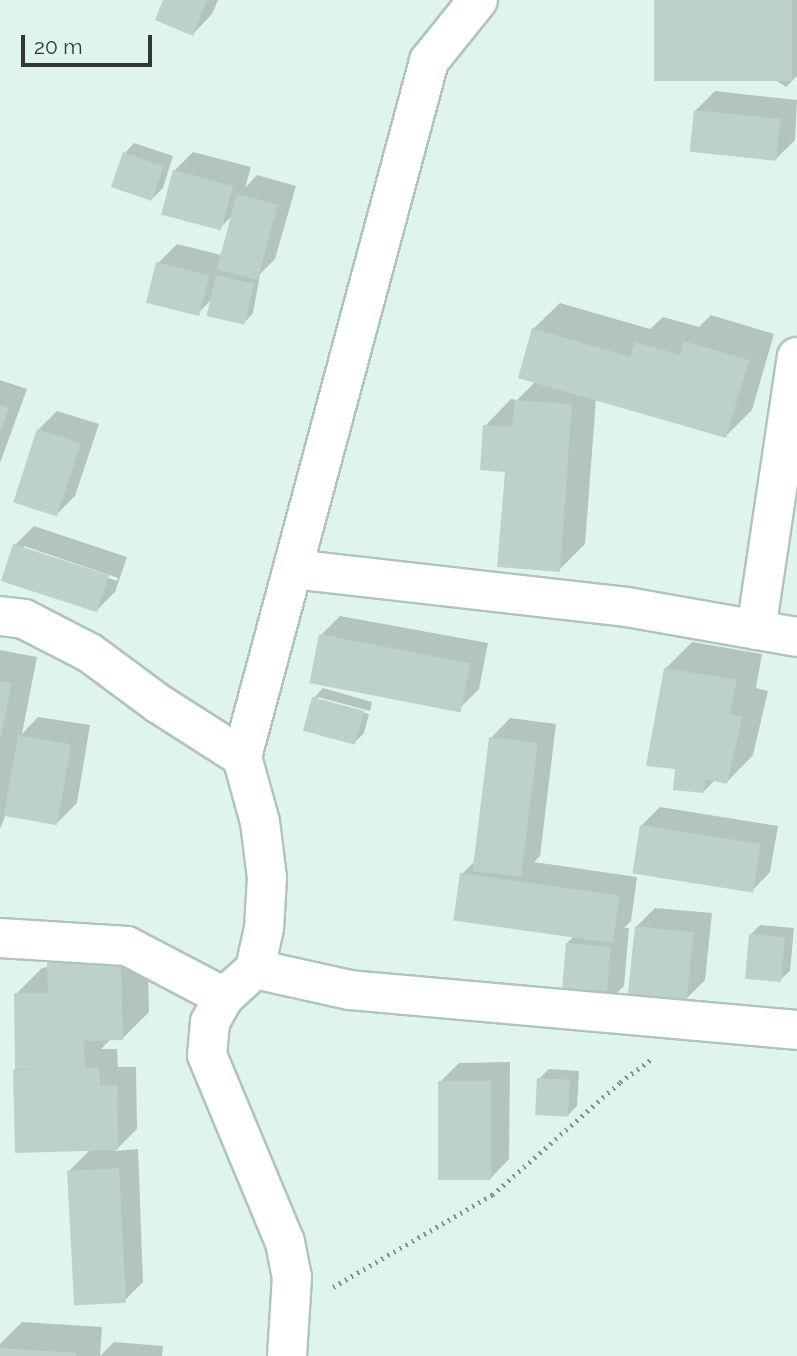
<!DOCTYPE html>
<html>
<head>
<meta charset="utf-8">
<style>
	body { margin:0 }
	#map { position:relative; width:797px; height:1356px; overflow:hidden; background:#dff5eb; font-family:Raleway,sans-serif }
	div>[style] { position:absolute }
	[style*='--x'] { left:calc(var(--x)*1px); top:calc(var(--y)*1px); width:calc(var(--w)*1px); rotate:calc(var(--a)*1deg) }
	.shadow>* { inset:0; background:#0003 }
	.building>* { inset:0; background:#bcd2c8; transform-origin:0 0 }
	.path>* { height:4.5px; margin-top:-2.25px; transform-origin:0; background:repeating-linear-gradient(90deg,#85948d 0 2px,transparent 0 7px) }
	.roads { filter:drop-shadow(2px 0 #afc5bb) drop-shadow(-2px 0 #afc5bb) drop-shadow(0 2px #afc5bb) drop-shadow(0 -2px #afc5bb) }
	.street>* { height:38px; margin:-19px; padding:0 19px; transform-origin:19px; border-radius:19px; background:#fff }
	span { translate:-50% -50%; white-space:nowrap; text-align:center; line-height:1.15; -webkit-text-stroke:5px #dff5eb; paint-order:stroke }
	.scale { position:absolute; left:21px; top:35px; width:131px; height:32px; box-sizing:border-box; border:4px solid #2f3834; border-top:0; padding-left:9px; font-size:21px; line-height:24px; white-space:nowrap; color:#2f3834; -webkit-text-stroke:5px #dff5eb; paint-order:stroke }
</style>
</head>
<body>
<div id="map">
	<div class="shadow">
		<div style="clip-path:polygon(164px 0,218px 0,212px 14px,193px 34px)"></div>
		<div style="clip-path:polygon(656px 0,797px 0,797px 76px,786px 87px)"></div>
		<div style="clip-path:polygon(715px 91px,797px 100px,795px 140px,776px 159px,696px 110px)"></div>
		<div style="clip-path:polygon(134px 143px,173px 156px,163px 188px,153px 198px,125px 153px)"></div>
		<div style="clip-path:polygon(193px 152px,251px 167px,245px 188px,257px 175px,296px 186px,275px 259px,260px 274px,253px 313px,244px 323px,212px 299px,197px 314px,158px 263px,177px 244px,221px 255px,232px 216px,220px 228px,174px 171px)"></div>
		<div style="clip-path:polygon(560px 303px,650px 329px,663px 317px,699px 327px,711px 315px,774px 334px,752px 410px,726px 436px,596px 399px,585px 544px,559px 570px,485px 426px,511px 399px,517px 400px,535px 382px,533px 329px)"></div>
		<div style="clip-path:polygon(0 380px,27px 389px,0 463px)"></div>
		<div style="clip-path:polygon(57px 411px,99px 424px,75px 496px,56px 515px,38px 430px)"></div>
		<div style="clip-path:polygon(evenodd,34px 526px,127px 557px,115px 592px,96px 611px,15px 545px,34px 526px,24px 546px,118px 578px,117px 581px,24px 550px,24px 546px)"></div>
		<div style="clip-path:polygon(340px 616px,488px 643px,479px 689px,460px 708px,321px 635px)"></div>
		<div style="clip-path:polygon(692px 642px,762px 654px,756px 688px,768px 691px,753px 755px,727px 782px,715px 780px,704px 791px,677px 767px,666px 668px)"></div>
		<div style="clip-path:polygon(0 650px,37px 657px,22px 734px,38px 717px,90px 725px,77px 803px,58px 822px,6px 814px,0 829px)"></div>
		<div style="clip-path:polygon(323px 688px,372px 702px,370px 711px,318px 697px,318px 700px,369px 714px,364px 733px,354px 743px,314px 698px)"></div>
		<div style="clip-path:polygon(510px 718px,556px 724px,540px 856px,534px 862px,637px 877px,631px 921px,624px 928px,629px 928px,624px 986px,605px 1005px,567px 943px,575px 935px,462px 874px,476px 860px,491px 738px)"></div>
		<div style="clip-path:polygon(660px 807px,778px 826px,770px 872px,751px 892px,641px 826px)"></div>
		<div style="clip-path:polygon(655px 908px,712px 913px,705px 980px,686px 999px,636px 927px)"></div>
		<div style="clip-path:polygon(760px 925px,794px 928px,790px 971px,780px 980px,750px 935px)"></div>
		<div style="clip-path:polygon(147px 936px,149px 1012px,122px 1039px,111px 1039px,101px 1049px,117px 1049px,118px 1067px,136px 1067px,137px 1129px,115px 1151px,138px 1149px,143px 1282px,124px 1301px,69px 1171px,91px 1149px,15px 1071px,16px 994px,42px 968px,49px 967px,49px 963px,76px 937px)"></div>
		<div style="clip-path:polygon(510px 1062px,509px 1159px,490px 1179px,440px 1082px,459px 1063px)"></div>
		<div style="clip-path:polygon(549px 1069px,579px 1071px,577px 1106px,567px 1116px,539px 1079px)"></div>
		<div style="clip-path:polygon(22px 1322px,102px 1327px,100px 1356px,0 1356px,0 1344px)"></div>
		<div style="clip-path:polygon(114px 1342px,163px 1346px,162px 1356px,100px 1356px)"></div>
	</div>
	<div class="building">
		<div style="clip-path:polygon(163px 0,207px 0,193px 36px,155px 20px)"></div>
		<div style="left:654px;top:0;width:138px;height:81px"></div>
		<div style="left:694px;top:110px;width:87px;height:42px;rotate:6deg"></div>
		<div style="left:123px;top:152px;width:43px;height:37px;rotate:19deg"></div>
		<div style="left:173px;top:170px;width:62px;height:46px;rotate:15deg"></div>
		<div style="left:237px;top:194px;width:42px;height:78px;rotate:15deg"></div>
		<div style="left:156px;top:262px;width:55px;height:42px;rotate:14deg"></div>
		<div style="left:216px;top:275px;width:39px;height:42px;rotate:13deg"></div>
		<div style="clip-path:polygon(532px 328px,630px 357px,635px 342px,680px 355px,683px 341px,749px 360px,726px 438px,518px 378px)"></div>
		<div style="clip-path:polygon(515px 400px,572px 404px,560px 572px,497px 567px,505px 472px,480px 470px,483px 425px,512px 427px)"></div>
		<div style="clip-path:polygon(0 405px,9px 408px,0 432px)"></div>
		<div style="left:37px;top:429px;width:46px;height:77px;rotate:18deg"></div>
		<div style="left:13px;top:544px;width:101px;height:39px;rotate:18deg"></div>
		<div style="left:319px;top:634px;width:154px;height:50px;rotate:11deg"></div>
		<div style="clip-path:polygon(664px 668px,737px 680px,730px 714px,742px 717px,727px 784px,706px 779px,704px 793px,673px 790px,675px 769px,646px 766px)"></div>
		<div style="clip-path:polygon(0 681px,12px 683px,1px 736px,0 736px)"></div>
		<div style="left:312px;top:697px;width:54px;height:35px;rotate:15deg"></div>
		<div style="left:18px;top:735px;width:54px;height:82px;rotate:10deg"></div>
		<div style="left:489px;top:737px;width:49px;height:135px;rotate:7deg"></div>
		<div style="left:640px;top:825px;width:122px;height:49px;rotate:9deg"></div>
		<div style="left:460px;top:873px;width:161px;height:48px;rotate:8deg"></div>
		<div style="left:635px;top:926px;width:59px;height:69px;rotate:6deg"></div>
		<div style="left:749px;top:934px;width:36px;height:45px;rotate:5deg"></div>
		<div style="left:566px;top:943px;width:45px;height:60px;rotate:5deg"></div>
		<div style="clip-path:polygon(121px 961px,123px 1040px,84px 1041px,85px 1068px,99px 1067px,100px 1086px,117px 1085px,118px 1150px,15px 1153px,13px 1070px,47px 1069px,15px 1069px,14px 993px,48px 993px,47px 963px)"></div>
		<div style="left:537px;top:1078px;width:33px;height:37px;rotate:3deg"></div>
		<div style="left:438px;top:1081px;width:53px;height:99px"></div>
		<div style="left:119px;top:1168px;width:135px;height:52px;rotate:87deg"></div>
		<div style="clip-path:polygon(0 1348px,77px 1353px,76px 1356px,0 1356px)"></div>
	</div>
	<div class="path">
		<div style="--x:333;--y:1287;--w:184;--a:-30.1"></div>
		<div style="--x:492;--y:1195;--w:171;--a:-41.4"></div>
		<div style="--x:620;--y:1082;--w:39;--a:-36"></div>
	</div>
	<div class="roads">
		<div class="street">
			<div style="--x:293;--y:569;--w:336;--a:6.5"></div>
			<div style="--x:627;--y:607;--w:173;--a:10"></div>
			<div style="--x:0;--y:616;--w:24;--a:7"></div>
			<div style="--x:24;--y:619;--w:74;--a:27.3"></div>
			<div style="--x:90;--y:653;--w:86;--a:36.5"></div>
			<div style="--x:159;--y:704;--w:98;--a:32.6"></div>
			<div style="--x:242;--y:757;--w:67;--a:74.5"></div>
			<div style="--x:260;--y:822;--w:56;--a:82.9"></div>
			<div style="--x:267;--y:878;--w:50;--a:93.4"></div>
			<div style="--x:264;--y:928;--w:42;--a:102.4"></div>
			<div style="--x:255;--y:969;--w:97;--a:12.5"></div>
			<div style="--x:350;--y:990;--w:449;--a:5.1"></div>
			<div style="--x:756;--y:630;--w:276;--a:-81.5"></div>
			<div style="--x:242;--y:757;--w:721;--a:-74.96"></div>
			<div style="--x:429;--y:61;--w:78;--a:-51.2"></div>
			<div style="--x:0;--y:938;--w:127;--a:3.6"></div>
			<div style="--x:127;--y:946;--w:110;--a:27.7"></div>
			<div style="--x:255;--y:969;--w:42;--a:137.9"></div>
			<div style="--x:224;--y:997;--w:29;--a:119"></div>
			<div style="--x:210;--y:1022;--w:33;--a:95"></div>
			<div style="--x:207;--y:1055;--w:203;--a:67.4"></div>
			<div style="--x:285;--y:1242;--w:36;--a:79"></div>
			<div style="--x:292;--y:1277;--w:79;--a:93.6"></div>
		</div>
	</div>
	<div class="scale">20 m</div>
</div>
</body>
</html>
